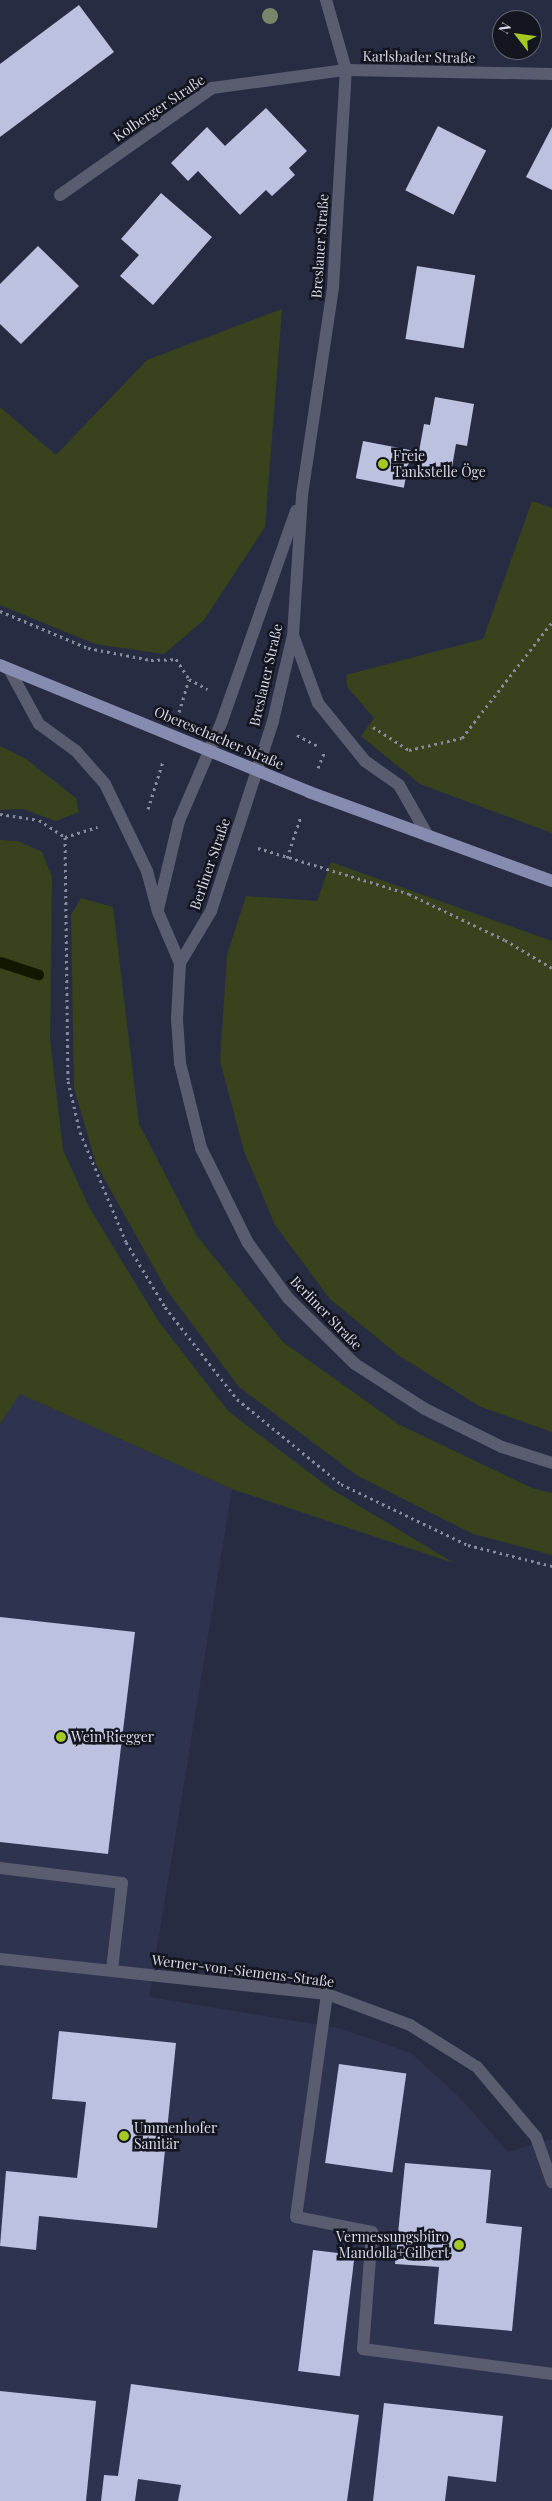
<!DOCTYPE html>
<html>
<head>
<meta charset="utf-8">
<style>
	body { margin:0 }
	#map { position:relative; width:552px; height:2501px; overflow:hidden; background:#282c43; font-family:"Playfair Display",serif }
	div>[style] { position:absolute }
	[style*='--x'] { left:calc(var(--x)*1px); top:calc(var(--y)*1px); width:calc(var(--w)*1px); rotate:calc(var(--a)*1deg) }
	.built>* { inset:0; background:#2e3350 }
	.green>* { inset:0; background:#38421c }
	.stream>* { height:11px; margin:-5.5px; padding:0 5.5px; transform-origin:5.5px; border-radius:5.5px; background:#111800 }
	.building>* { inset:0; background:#bbc1df; transform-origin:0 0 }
	.path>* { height:3px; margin-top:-1.5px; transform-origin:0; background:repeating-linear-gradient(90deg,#888b9e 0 2.5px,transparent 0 6.5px) }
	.minor>* { height:12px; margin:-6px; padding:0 6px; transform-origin:6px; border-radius:6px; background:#5a5d6f }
	.major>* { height:12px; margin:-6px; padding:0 6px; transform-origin:6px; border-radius:6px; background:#858cb0 }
	.trees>* { width:16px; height:16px; margin:-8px; border-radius:50%; background:#788568 }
	.dots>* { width:14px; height:14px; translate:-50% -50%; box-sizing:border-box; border:2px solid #13151f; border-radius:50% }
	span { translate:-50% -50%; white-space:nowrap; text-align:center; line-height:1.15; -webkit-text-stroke:5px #13151f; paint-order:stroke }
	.street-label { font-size:14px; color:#d7dae9 }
	.poi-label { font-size:14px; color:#d7dae9 }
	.left { translate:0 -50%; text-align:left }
	.right { translate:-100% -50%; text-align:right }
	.north { position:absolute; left:492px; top:10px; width:50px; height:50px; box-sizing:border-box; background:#13151f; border:1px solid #616470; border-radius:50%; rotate:300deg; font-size:14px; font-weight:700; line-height:20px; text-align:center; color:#d7dae9 }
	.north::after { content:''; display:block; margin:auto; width:18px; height:22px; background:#a5c822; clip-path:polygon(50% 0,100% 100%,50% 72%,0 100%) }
</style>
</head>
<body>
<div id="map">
	<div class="built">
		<div style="clip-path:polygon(20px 1394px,232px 1489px,149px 1997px,339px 2028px,411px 2053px,459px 2097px,508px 2152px,552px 2139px,552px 2501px,0 2501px,0 1424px)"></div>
	</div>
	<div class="green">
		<div style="clip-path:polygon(282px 309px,265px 527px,204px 620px,164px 654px,95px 644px,0 605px,0 407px,56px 455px,147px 360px)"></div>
		<div style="clip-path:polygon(532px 501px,552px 508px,552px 833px,420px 784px,361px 736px,374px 718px,347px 687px,346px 675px,483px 639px)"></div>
		<div style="clip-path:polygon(0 746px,26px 759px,76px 798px,79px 812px,56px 821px,23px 809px,0 810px)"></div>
		<div style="clip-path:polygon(0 840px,18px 841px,42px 852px,52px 877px,50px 1039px,63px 1150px,89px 1207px,159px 1322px,228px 1411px,331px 1489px,454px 1563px,232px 1489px,20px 1394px,0 1424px)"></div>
		<div style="clip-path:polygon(331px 862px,552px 941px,552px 1432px,481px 1407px,398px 1355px,330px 1299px,275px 1225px,244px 1151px,220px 1061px,227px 955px,246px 896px,317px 901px)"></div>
		<div style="clip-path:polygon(81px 898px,113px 907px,139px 1124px,197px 1236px,283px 1342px,398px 1424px,532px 1488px,552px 1493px,552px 1555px,473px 1534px,358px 1476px,239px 1387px,166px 1289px,96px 1164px,74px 1088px,71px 915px)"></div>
	</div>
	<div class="stream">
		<div style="--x:0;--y:962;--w:40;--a:18"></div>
	</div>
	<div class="building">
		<div style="clip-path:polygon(79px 5px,114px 52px,0 137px,0 64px)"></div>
		<div style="clip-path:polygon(266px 108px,307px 151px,289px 168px,295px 175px,272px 196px,266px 190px,240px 215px,198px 171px,188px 181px,171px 163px,207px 127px,225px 146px)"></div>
		<div style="left:438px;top:126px;width:54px;height:72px;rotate:27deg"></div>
		<div style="clip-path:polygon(552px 127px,552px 190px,526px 177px)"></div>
		<div style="clip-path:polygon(161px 193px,212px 237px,153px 305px,120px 276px,139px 255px,121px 239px)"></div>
		<div style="clip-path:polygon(38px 246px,79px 286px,21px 344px,0 324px,0 284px)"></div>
		<div style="left:417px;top:266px;width:59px;height:74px;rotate:9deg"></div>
		<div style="clip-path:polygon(435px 397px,474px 404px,467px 446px,456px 444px,450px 479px,415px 473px,424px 424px,430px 425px)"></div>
		<div style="left:363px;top:441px;width:49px;height:38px;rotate:11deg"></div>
		<div style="clip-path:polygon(0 1617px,135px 1632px,108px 1854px,0 1842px)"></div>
		<div style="clip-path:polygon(59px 2031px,176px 2043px,157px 2228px,39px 2216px,36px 2250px,0 2246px,6px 2171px,77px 2178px,86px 2102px,52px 2099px)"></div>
		<div style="left:339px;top:2064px;width:68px;height:100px;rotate:8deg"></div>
		<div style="clip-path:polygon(405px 2163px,491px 2170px,486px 2223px,522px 2227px,512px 2331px,434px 2324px,439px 2267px,395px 2264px)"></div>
		<div style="left:313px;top:2250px;width:42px;height:122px;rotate:7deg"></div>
		<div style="clip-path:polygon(131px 2384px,359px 2415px,347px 2501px,178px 2501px,181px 2485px,138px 2479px,135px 2501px,101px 2501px,104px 2475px,118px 2476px)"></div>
		<div style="clip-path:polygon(0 2391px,96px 2401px,86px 2501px,0 2501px)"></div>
		<div style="clip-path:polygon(384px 2403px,503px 2416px,496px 2482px,448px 2476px,445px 2501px,373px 2501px)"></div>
	</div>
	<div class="path">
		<div style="--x:0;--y:611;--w:95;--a:22.8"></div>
		<div style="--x:88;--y:648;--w:64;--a:10.8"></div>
		<div style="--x:151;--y:660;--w:25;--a:-2"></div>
		<div style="--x:176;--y:659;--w:24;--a:57"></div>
		<div style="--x:189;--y:679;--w:21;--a:29"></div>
		<div style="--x:179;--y:712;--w:34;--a:-73"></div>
		<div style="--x:373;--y:727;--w:43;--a:32.6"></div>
		<div style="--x:409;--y:750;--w:54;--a:-12.8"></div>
		<div style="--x:462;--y:738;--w:147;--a:-52.2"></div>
		<div style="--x:297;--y:735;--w:24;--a:28"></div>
		<div style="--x:318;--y:768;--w:16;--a:-68"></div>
		<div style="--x:148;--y:809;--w:50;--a:-72.6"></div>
		<div style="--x:0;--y:814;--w:39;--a:9"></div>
		<div style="--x:39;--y:820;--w:31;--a:33"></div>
		<div style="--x:65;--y:837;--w:244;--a:89.3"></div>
		<div style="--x:68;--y:1081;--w:52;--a:76.8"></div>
		<div style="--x:80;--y:1132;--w:119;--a:67.3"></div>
		<div style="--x:126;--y:1242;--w:76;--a:59"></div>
		<div style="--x:165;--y:1307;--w:117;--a:52"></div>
		<div style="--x:237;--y:1399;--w:134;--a:39.3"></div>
		<div style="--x:341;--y:1484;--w:141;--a:25.7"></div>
		<div style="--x:468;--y:1545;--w:87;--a:14"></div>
		<div style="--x:65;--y:837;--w:34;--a:-17"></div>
		<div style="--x:258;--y:848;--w:158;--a:16.9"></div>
		<div style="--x:409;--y:894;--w:106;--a:25.6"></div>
		<div style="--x:505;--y:940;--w:55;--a:30.8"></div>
		<div style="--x:287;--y:858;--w:44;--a:-71.6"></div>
	</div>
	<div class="minor">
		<div style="--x:60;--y:195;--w:186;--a:-35.1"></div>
		<div style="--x:212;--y:88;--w:135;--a:-7.7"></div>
		<div style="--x:346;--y:70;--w:206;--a:1.1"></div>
		<div style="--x:293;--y:635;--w:72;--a:69.8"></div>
		<div style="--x:318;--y:703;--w:75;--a:51"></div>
		<div style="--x:365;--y:761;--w:42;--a:35.2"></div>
		<div style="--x:399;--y:785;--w:59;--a:60.4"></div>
		<div style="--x:9;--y:669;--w:63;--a:61.4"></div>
		<div style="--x:39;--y:724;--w:46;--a:36.1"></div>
		<div style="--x:76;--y:751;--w:44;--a:48.7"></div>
		<div style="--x:105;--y:784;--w:97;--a:64.2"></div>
		<div style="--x:147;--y:871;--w:42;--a:75"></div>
		<div style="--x:158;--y:912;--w:56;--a:66.7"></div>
		<div style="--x:180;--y:963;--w:56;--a:93.1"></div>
		<div style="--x:177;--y:1019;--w:44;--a:86.1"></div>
		<div style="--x:180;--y:1063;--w:88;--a:76.1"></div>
		<div style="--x:201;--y:1148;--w:106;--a:63.7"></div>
		<div style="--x:248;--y:1243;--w:68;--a:54"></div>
		<div style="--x:288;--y:1298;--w:94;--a:44.6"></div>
		<div style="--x:355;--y:1364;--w:83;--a:32.7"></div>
		<div style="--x:425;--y:1409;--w:86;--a:26.3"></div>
		<div style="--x:502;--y:1447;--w:52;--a:17.7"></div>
		<div style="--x:158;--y:909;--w:90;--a:-76.6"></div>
		<div style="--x:179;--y:821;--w:109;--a:-66.7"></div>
		<div style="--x:222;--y:721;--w:223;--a:-70.6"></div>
		<div style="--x:180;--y:963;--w:61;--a:-59.2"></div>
		<div style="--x:211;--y:911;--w:200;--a:-71.9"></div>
		<div style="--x:273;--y:721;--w:88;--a:-76.9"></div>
		<div style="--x:293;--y:635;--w:140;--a:-86.3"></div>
		<div style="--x:302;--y:495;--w:210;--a:-81.5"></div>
		<div style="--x:333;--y:287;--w:217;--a:-86.6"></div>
		<div style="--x:346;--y:70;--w:73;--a:-105.9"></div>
		<div style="--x:0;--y:1868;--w:123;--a:7"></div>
		<div style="--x:122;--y:1883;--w:88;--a:96.6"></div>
		<div style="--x:0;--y:1959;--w:329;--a:6.1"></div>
		<div style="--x:327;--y:1994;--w:89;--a:20.5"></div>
		<div style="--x:410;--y:2025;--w:79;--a:32.1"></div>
		<div style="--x:477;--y:2067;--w:92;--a:49.9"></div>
		<div style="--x:536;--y:2137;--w:48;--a:70.4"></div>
		<div style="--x:327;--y:1994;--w:225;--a:97.9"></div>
		<div style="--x:296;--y:2217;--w:77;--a:11.2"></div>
		<div style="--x:372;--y:2232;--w:117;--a:94.4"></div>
		<div style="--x:363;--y:2349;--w:191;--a:7.5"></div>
	</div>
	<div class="major">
		<div style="--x:0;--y:665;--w:334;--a:22.3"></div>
		<div style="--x:309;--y:792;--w:259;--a:20.1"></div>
	</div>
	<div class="trees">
		<div style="left:270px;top:16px"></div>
	</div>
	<div class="dots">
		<div style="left:383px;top:464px;background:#a5c822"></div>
		<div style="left:61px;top:1737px;background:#a5c822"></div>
		<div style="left:124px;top:2136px;background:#a5c822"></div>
		<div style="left:459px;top:2245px;background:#a5c822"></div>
	</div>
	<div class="street-label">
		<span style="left:419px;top:57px;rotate:1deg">Karlsbader Straße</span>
		<span style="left:159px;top:108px;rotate:-34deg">Kolberger Straße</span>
		<span style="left:320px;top:246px;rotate:-86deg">Breslauer Straße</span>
		<span style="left:266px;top:675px;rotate:-77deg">Breslauer Straße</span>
		<span style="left:219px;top:738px;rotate:23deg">Obereschacher Straße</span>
		<span style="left:210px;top:864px;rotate:-71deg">Berliner Straße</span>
		<span style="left:326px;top:1313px;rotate:46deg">Berliner Straße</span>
		<span style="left:243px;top:1971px;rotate:7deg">Werner-von-Siemens-Straße</span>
	</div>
	<div class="poi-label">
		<span class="left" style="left:393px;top:464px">Freie<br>Tankstelle Öge</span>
		<span class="left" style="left:71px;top:1737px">Wein Riegger</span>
		<span class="left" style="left:134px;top:2136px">Ummenhofer<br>Sanitär</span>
		<span class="right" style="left:449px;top:2245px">Vermessungsbüro<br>Mandolla+Gilbert</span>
	</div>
	<div class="north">N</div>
</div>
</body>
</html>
